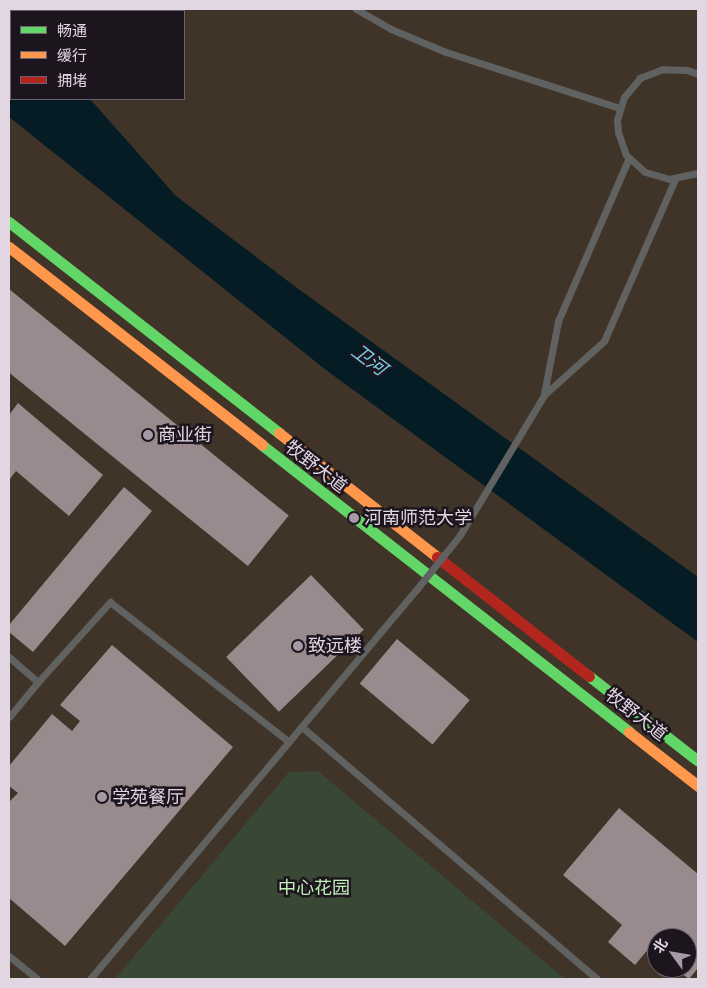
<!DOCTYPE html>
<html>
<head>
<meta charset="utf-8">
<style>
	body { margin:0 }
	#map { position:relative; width:707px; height:988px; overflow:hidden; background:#362c38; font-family:"Roboto Condensed","Noto Sans SC",sans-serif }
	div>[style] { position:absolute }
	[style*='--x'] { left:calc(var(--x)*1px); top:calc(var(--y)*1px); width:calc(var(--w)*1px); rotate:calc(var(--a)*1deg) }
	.education>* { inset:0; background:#403429 }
	.green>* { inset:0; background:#384835 }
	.water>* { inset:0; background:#051c24 }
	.building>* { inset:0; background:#988a8d; transform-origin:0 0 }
	.lane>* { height:7px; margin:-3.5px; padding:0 3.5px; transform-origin:3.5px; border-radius:3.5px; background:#606161 }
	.fast>* { height:11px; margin:-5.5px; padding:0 5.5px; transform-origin:5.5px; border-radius:5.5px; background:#63d668 }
	.slow>* { height:11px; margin:-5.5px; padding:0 5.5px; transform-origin:5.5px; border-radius:5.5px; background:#ff974d }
	.jam>* { height:11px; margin:-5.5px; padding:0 5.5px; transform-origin:5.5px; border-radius:5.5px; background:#b3261e }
	.lane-bridge>* { height:7px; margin:-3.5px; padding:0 3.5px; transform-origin:3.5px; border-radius:3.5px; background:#606161 }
	.dots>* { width:14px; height:14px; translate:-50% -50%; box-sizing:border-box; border:2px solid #1d151e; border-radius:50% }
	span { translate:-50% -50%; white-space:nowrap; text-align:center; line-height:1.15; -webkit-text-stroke:5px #1d151e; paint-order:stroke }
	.poi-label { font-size:18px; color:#e2d6e3 }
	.left { translate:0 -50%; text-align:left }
	.street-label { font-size:18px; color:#e2d6e3 }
	.park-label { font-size:18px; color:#bceeb5 }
	.water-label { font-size:19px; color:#75cde7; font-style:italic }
	.frame { position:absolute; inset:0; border:10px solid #e2d6e3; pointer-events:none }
	.legend { position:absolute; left:10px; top:10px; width:175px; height:90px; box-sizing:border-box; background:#1d151e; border:1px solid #6c626d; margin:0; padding:6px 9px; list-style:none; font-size:15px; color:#e2d6e3 }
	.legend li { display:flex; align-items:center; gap:10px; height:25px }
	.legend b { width:25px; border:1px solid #6c626d }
	.north { position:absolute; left:647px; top:928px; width:50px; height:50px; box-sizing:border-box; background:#1d151e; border:1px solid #6c626d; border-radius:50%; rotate:302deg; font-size:14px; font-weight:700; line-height:20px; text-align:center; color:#e2d6e3 }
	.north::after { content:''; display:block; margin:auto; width:18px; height:22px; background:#a69aa7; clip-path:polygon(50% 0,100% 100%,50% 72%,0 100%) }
</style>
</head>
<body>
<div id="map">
	<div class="education">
		<div style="clip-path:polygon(evenodd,9px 9px,698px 9px,698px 979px,9px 979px,9px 9px,11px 11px,184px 11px,184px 99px,11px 99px,11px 11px,9px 9px,657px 938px,687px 938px,687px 968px,657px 968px,657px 938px)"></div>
	</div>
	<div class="green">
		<div style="clip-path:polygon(318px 771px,565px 979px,115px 979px,289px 772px)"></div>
	</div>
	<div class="water">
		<div style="clip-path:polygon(9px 9px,21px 11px,11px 11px,11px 99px,90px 99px,176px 196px,297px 288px,698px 577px,698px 642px,326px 370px,9px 117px)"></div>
	</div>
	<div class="building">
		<div style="left:9px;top:289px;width:360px;height:65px;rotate:39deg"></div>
		<div style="clip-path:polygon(18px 403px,103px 475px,69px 516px,16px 471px,9px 480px,9px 415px)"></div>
		<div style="clip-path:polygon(124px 487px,152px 511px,33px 652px,9px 632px,9px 625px)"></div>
		<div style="left:311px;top:575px;width:76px;height:118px;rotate:46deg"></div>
		<div style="left:397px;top:639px;width:95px;height:58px;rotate:40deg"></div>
		<div style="clip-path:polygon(112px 645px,233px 747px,65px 946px,9px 898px,9px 802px,18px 793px,9px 786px,9px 766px,52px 714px,72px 731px,80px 721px,60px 705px)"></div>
		<div style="clip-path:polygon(619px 808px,698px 874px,698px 968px,689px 979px,674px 968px,687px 968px,687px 938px,657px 938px,657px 953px,650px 947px,635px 965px,608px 942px,622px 925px,563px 875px)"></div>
	</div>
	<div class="lane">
		<div style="--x:356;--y:9;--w:40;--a:29.7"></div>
		<div style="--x:391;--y:29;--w:60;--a:22.7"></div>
		<div style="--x:446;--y:52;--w:182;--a:17.9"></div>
		<div style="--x:698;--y:74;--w:12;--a:-160"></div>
		<div style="--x:687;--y:70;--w:24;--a:-178"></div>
		<div style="--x:663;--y:69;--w:25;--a:159"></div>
		<div style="--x:640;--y:78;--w:25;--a:130"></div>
		<div style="--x:624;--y:97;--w:24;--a:107"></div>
		<div style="--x:617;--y:120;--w:12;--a:85"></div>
		<div style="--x:618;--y:132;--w:24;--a:71"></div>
		<div style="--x:626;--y:155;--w:25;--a:42"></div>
		<div style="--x:645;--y:172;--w:25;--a:16"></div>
		<div style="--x:669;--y:179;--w:30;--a:-12"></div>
		<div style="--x:544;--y:394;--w:74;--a:-79.1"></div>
		<div style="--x:558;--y:321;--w:178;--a:-66.5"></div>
		<div style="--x:544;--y:395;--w:81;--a:-42"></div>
		<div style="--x:604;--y:341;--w:177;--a:-66.3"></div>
		<div style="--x:9;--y:657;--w:38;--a:41"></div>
		<div style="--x:38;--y:682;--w:45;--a:129.6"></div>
		<div style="--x:38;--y:682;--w:108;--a:-48"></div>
		<div style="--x:110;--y:602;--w:227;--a:38"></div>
		<div style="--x:302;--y:727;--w:388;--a:40.5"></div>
		<div style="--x:9;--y:956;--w:36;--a:39"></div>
		<div style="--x:90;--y:979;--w:508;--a:-50.04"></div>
	</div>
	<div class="fast">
		<div style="--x:9;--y:222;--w:343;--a:38"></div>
		<div style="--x:262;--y:445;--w:466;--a:38"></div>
		<div style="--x:589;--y:676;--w:138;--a:37.9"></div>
	</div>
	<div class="slow">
		<div style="--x:9;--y:247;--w:321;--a:38"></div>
		<div style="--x:279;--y:433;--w:201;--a:38.1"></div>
		<div style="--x:629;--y:732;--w:88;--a:38"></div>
	</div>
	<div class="jam">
		<div style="--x:437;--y:557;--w:193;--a:38.1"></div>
	</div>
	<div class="lane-bridge">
		<div style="--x:416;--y:590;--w:70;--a:-51.3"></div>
		<div style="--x:460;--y:535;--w:163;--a:-59"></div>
	</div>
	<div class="dots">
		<div style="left:148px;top:435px;background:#a69aa7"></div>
		<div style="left:354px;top:518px;background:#a69aa7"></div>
		<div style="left:298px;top:646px;background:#a69aa7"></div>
		<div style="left:102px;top:797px;background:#a69aa7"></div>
	</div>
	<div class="poi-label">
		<span class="left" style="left:158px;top:435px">商业街</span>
		<span class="left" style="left:364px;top:518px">河南师范大学</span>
		<span class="left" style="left:308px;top:646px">致远楼</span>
		<span class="left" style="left:112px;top:797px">学苑餐厅</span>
	</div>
	<div class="street-label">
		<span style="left:316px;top:467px;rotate:38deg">牧野大道</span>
		<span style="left:636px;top:715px;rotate:38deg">牧野大道</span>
	</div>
	<div class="park-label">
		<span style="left:314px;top:888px">中心花园</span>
	</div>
	<div class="water-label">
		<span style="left:369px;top:360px;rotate:37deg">卫河</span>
	</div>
	<div class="frame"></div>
	<ul class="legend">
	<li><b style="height:6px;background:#63d668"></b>畅通</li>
	<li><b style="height:6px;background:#ff974d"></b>缓行</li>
	<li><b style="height:6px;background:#b3261e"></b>拥堵</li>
	</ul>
	<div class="north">北</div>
</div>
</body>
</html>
